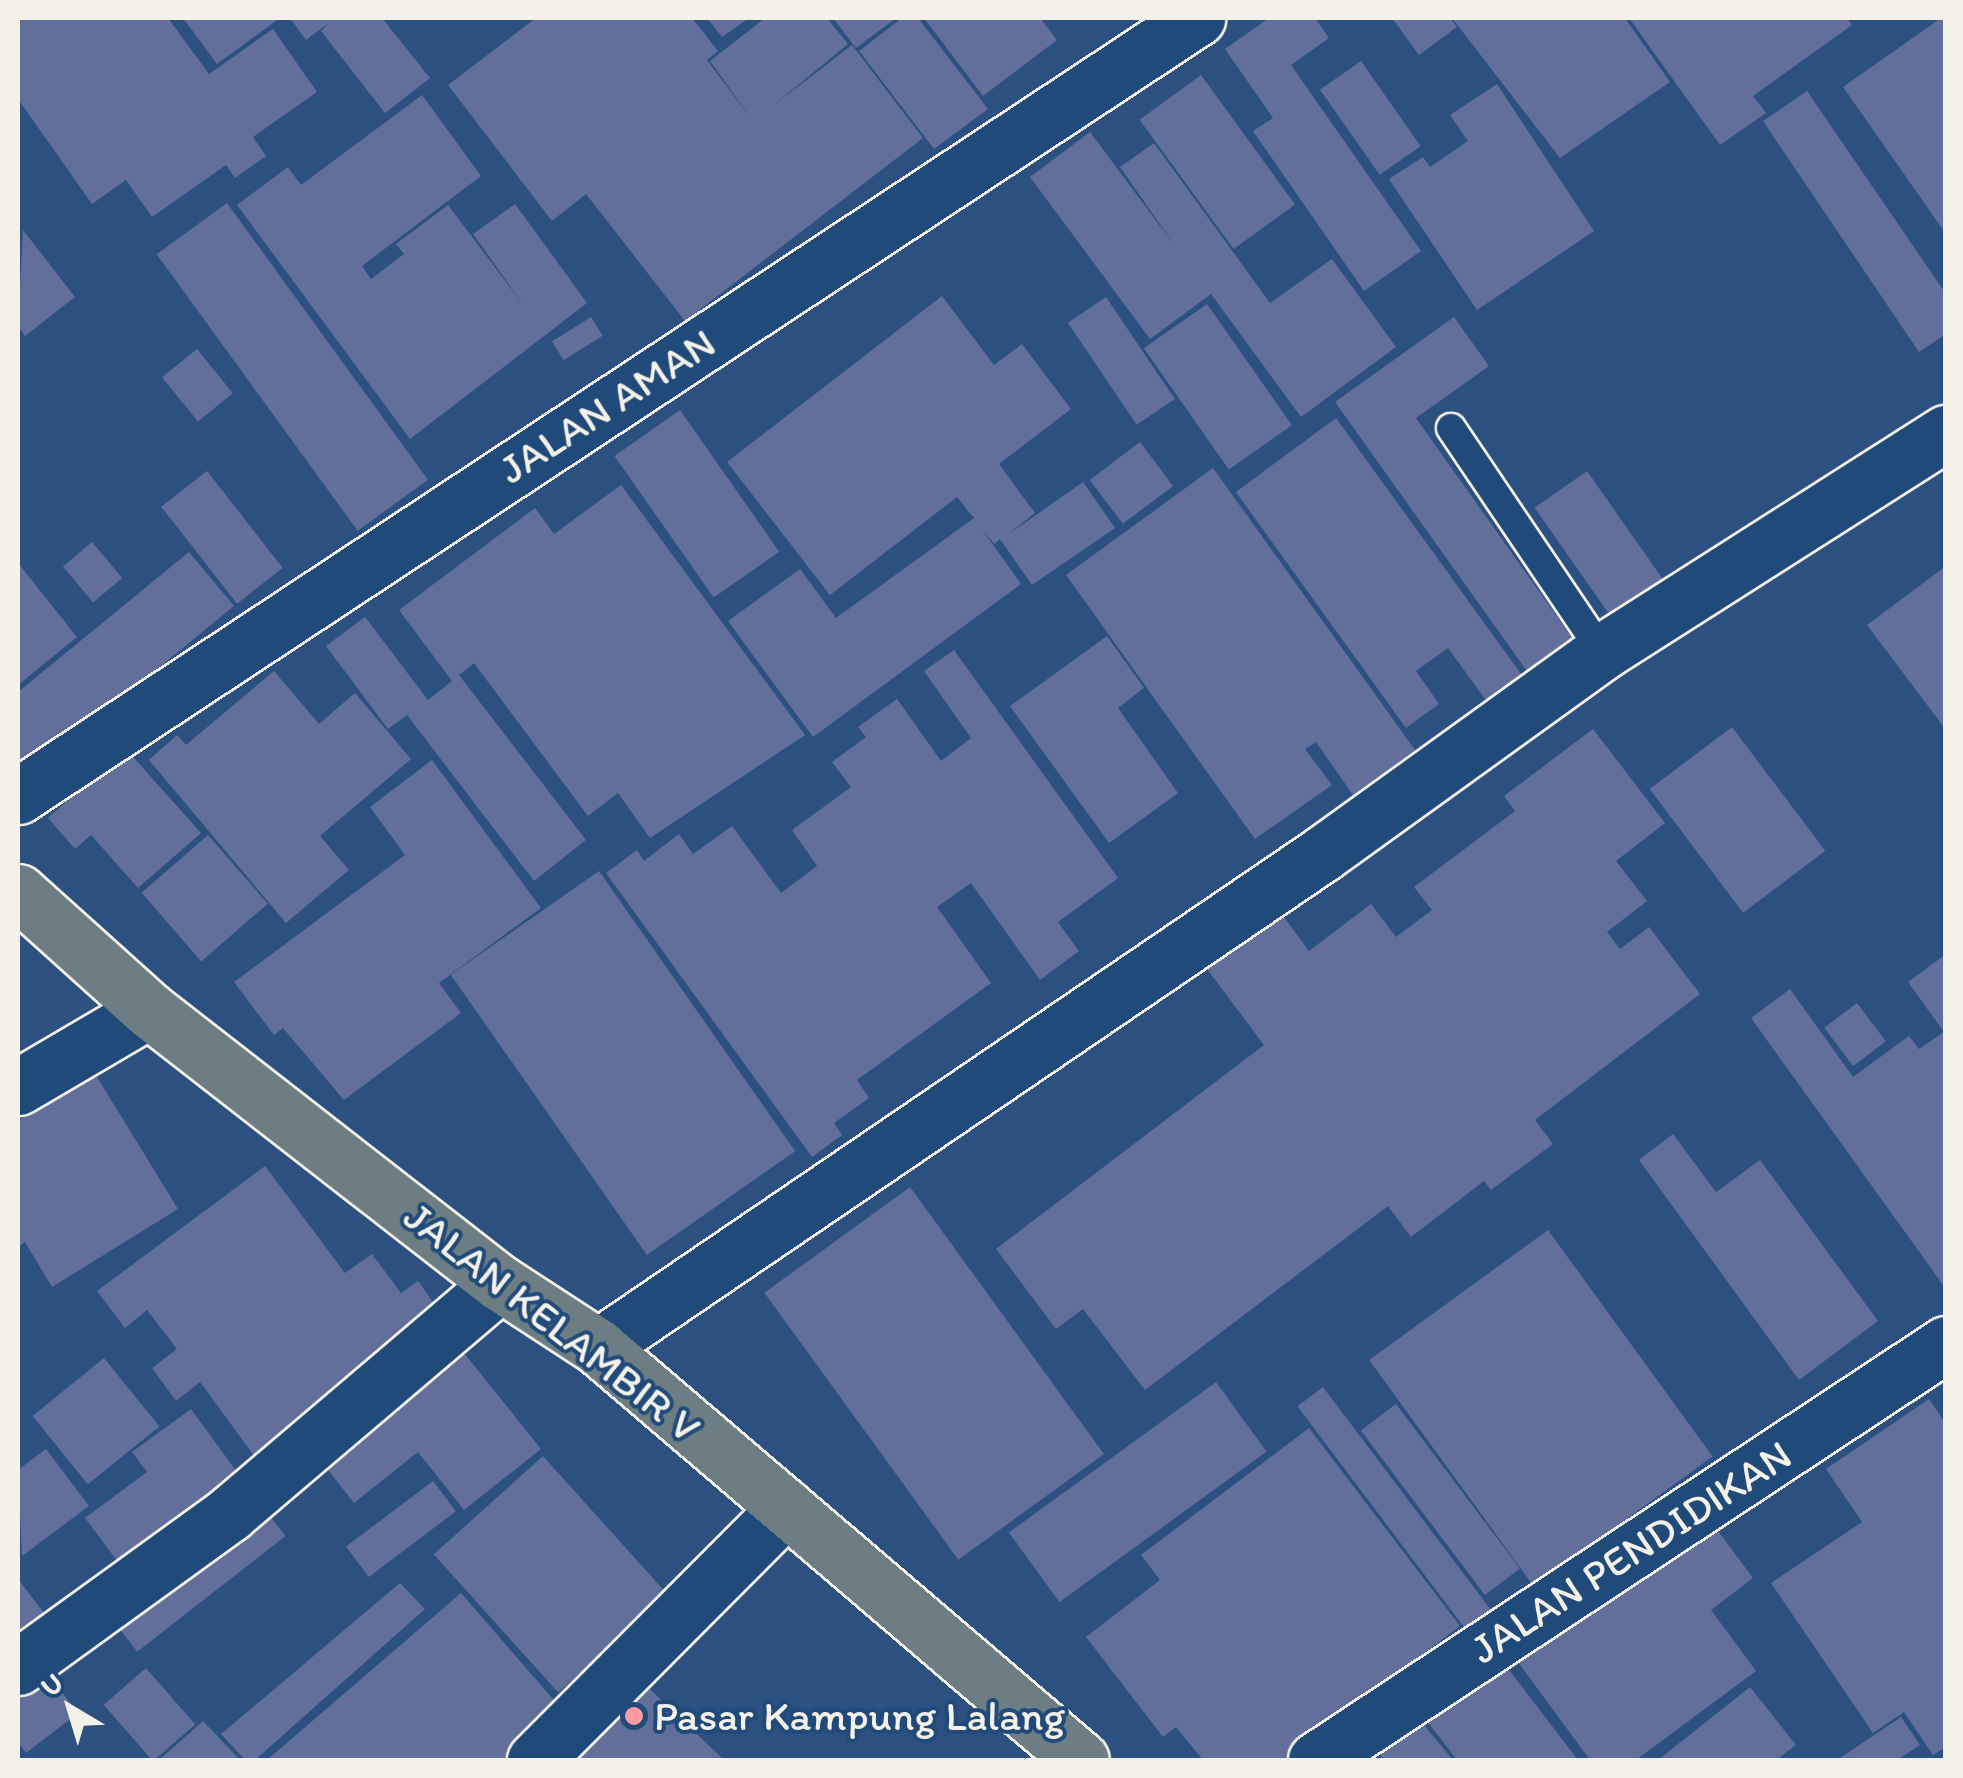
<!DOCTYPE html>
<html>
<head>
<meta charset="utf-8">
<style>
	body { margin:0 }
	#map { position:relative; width:1963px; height:1778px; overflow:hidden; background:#2c5180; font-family:Itim,sans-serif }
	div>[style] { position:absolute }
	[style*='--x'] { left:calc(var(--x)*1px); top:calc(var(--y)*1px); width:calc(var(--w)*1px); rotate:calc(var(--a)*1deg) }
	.building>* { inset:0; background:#616f9a; transform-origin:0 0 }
	.roads { filter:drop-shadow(2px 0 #f4f1e8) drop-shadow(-2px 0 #f4f1e8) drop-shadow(0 2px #f4f1e8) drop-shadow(0 -2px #f4f1e8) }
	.service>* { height:28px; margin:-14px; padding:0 14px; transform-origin:14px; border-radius:14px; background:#1f4a7a }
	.minor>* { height:55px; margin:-27.5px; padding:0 27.5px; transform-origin:27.5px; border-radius:27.5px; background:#1f4a7a }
	.primary>* { height:55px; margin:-27.5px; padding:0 27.5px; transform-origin:27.5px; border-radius:27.5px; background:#6d7d84 }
	.dots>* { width:28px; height:28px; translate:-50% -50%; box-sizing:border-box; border:5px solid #1f4a7a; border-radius:50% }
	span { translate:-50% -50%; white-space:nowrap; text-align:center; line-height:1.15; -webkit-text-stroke:8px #1f4a7a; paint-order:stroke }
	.street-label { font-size:42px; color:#f4f1e8 }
	.poi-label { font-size:42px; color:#f4f1e8 }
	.left { translate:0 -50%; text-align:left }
	.frame { position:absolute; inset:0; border:20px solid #f4f1e8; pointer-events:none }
	.north { position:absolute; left:20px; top:1658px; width:100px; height:100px; -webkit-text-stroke:8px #1f4a7a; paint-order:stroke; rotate:322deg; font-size:28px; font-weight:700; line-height:40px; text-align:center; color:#f4f1e8 }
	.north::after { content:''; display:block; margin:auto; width:35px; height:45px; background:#f4f1e8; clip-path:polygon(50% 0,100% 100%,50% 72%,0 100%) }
</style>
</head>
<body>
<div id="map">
	<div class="building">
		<div style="clip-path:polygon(18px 18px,168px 18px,209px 74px,273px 29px,317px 92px,253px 137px,266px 156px,235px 178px,226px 165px,152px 217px,126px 180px,92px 204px,18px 99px)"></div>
		<div style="clip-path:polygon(183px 18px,280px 18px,217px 64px)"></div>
		<div style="clip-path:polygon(290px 18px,382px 18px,430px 78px,385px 113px,321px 31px,330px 22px,306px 40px)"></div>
		<div style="clip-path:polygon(536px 18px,692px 18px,718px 51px,707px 60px,753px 121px,710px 61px,765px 18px,827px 18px,848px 44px,774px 105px,852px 45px,923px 138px,685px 321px,586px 194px,552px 221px,448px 85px)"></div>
		<div style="clip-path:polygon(707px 18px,749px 18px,722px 37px)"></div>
		<div style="clip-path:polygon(833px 18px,896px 18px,856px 48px)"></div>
		<div style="clip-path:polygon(902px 18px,918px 18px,988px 109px,934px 149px,859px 51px)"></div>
		<div style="clip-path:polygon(924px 18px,1040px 18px,1057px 40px,983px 96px)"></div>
		<div style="clip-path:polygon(1269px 18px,1315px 18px,1329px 38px,1291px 65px,1421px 251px,1364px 291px,1253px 131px,1273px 118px,1225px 49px)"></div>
		<div style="clip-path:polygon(1392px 18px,1450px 18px,1457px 27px,1419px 55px)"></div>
		<div style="clip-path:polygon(1452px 18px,1625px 18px,1670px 82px,1560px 158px)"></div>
		<div style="clip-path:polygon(1629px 18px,1847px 18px,1852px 25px,1753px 96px,1766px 113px,1720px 145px)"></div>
		<div style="clip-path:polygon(1941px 18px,1946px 18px,1946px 234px,1843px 87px)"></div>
		<div style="left:1361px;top:61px;width:104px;height:50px;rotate:55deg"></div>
		<div style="left:1201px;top:75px;width:160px;height:76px;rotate:54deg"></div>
		<div style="clip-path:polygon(1497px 84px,1594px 231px,1477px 310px,1389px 179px,1423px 157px,1430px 167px,1468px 141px,1450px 115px)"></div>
		<div style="clip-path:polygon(1807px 91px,1946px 294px,1946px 334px,1919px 352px,1763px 121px)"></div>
		<div style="clip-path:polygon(422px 95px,481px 176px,362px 266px,371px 279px,404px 254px,396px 244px,448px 205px,525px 307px,473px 234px,515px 204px,587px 303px,410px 439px,237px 205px,288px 167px,301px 185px)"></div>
		<div style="clip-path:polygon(1090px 132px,1175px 246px,1120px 167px,1154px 143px,1270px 303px,1332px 259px,1396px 347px,1301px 417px,1211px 294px,1150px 339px,1030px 177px)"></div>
		<div style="left:227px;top:203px;width:342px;height:87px;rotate:54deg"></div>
		<div style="clip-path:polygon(23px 230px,75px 297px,25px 336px,18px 326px)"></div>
		<div style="clip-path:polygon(942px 296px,994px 365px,1022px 344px,1071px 409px,999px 464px,1035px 513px,1006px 536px,1083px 482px,1115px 528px,1032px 585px,1000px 539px,994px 544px,981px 528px,1021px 584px,813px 737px,728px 621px,800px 569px,836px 618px,974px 518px,957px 497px,830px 595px,727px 462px)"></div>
		<div style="left:1106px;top:297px;width:123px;height:46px;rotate:56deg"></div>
		<div style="left:1207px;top:304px;width:148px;height:77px;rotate:55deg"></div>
		<div style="left:591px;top:317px;width:22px;height:46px;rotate:58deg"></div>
		<div style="clip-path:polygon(1454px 317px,1489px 366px,1416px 418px,1580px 649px,1534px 681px,1335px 402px)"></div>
		<div style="left:197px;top:349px;width:57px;height:45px;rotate:51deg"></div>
		<div style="left:680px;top:410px;width:173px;height:80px;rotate:55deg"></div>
		<div style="clip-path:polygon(1336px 418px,1529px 685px,1493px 710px,1448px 648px,1416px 671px,1439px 704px,1406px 728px,1236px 492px)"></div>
		<div style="left:1140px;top:442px;width:55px;height:63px;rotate:53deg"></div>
		<div style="clip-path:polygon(1213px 468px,1415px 750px,1353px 795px,1316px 742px,1305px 749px,1332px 785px,1255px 839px,1066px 575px)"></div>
		<div style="left:207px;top:471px;width:123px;height:58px;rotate:52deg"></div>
		<div style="left:1587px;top:471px;width:139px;height:64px;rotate:55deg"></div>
		<div style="clip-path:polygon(621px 485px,805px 735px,650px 838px,618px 793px,588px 816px,474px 663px,459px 675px,586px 840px,534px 881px,407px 715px,388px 729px,326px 646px,365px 617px,428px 700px,452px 681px,399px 610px,535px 508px,554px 534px)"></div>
		<div style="left:92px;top:542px;width:47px;height:38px;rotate:50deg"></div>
		<div style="clip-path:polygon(189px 552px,234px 606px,18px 783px,18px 692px)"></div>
		<div style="clip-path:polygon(18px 563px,77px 637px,18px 685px)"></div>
		<div style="clip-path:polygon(1946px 566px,1946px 730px,1867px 625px)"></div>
		<div style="clip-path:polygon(1107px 636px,1144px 688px,1118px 708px,1178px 793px,1109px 843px,1010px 706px)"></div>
		<div style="clip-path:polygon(954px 650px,1118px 878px,1058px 922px,1079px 951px,1040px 980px,971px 883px,937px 907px,991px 983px,857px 1080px,869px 1098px,834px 1123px,842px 1135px,812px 1157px,606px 873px,637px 850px,644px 861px,679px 834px,693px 854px,732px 826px,781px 893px,817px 866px,792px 830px,851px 787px,832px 762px,866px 737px,858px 727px,897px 699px,941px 761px,971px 738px,924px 671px)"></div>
		<div style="clip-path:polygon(274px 671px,319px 724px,355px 693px,411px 759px,320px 836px,349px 870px,286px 923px,149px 760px,177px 735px,186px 745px)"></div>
		<div style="left:1732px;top:727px;width:155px;height:103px;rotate:53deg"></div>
		<div style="clip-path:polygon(1593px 729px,1665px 823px,1616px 861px,1647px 901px,1607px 932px,1620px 949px,1649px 927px,1700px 994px,1535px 1120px,1553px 1144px,1491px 1190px,1484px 1181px,1411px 1237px,1388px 1206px,1145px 1390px,1083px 1309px,1056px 1329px,996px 1249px,1264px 1045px,1207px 969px,1281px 913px,1309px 951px,1371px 904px,1396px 937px,1432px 910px,1414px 887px,1515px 811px,1504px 796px)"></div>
		<div style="clip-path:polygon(126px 749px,201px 833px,138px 888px,91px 835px,75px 849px,48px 818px)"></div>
		<div style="clip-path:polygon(432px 760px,541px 908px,439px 983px,461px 1013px,344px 1100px,283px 1028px,274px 1035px,234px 982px,405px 855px,370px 807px)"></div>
		<div style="left:208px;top:835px;width:91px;height:88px;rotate:49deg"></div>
		<div style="left:599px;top:871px;width:342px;height:181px;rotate:55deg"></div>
		<div style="clip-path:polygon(1946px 954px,1946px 1289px,1751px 1018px,1790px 989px,1853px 1077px,1909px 1036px,1919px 1049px,1944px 1032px,1908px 982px)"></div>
		<div style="left:1857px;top:1003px;width:48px;height:41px;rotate:53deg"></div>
		<div style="clip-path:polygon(89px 1064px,178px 1209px,52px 1287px,25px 1242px,18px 1247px,18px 1107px)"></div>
		<div style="clip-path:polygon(1673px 1134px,1716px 1192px,1760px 1160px,1878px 1321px,1799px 1380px,1639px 1160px)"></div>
		<div style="clip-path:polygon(265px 1166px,345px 1273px,372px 1254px,401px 1293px,418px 1281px,441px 1313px,260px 1464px,200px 1382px,176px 1401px,152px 1368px,177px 1349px,147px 1310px,125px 1328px,97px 1291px)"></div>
		<div style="left:910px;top:1187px;width:330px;height:180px;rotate:54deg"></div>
		<div style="left:1548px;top:1230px;width:280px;height:221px;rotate:54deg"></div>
		<div style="clip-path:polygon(464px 1353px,541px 1449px,464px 1510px,418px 1452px,354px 1503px,325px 1466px)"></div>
		<div style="left:104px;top:1358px;width:88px;height:92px;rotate:51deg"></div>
		<div style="left:1216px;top:1382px;width:86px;height:256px;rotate:54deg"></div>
		<div style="left:1323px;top:1387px;width:281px;height:32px;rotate:53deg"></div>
		<div style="clip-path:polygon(1929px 1399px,1946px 1424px,1946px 1747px,1933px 1755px,1904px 1712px,1873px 1733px,1771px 1583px,1862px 1522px,1826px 1469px)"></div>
		<div style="left:1396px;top:1404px;width:206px;height:44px;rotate:53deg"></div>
		<div style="clip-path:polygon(191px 1409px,253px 1494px,133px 1582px,85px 1518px,147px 1472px,132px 1452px)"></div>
		<div style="clip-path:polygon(1309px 1428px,1460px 1626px,1284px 1760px,1203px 1760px,1176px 1727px,1163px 1737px,1086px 1637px,1160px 1580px,1141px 1555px)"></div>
		<div style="clip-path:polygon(46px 1449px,89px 1506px,22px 1556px,18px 1470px)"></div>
		<div style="left:543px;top:1456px;width:186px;height:147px;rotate:48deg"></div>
		<div style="left:433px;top:1481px;width:38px;height:109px;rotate:53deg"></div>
		<div style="left:259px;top:1502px;width:43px;height:188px;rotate:52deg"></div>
		<div style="clip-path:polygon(1701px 1508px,1753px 1578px,1711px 1610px,1756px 1671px,1636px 1760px,1590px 1760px,1509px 1650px)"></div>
		<div style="clip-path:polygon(18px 1579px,51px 1622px,18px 1648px)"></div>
		<div style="clip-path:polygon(400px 1583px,425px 1609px,255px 1760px,245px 1760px,221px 1734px)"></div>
		<div style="clip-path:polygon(461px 1593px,571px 1720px,524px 1760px,267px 1760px)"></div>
		<div style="clip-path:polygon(1503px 1662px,1578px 1760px,1457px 1760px,1426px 1720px)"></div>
		<div style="clip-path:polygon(40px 1664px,78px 1713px,26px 1753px,18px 1742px,18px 1681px)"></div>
		<div style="left:146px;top:1668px;width:75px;height:56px;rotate:49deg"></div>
		<div style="clip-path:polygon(632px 1672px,724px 1760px,547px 1760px)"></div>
		<div style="clip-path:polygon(1750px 1687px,1796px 1745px,1776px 1760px,1658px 1760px)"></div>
		<div style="clip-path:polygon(1901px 1717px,1920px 1745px,1897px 1760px,1837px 1760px)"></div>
		<div style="clip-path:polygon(1420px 1720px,1453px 1760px,1385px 1760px,1379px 1754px)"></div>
		<div style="clip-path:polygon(203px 1721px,240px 1760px,159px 1760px)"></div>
	</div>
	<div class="roads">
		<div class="service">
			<div style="--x:1451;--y:428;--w:270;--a:56"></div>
		</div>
		<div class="minor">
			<div style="--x:18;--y:796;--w:1413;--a:-33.42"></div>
			<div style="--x:18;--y:1087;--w:152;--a:-30.4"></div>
			<div style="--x:598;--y:1347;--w:876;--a:-34.25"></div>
			<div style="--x:1322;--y:854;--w:345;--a:-35.8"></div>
			<div style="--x:1602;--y:652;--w:408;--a:-32.5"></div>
			<div style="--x:18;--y:1667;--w:261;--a:-35.9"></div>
			<div style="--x:229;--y:1514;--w:356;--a:-40.4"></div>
			<div style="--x:535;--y:1760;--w:356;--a:-45.1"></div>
			<div style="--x:1316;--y:1760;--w:755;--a:-33.44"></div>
		</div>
		<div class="primary">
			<div style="--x:18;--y:892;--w:176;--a:42"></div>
			<div style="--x:149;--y:1010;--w:445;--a:37.9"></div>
			<div style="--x:500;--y:1283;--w:117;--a:33.1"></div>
			<div style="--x:598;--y:1347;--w:635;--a:40.53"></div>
		</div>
	</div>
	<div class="dots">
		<div style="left:634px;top:1716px;background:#ff9aa2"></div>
	</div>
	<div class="street-label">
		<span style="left:607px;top:406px;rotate:-33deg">JALAN AMAN</span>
		<span style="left:552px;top:1322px;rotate:38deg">JALAN KELAMBIR V</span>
		<span style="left:1631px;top:1552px;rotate:-33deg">JALAN PENDIDIKAN</span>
	</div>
	<div class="poi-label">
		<span class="left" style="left:654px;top:1716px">Pasar Kampung Lalang</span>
	</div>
	<div class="frame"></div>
	<div class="north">U</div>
</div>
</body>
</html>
